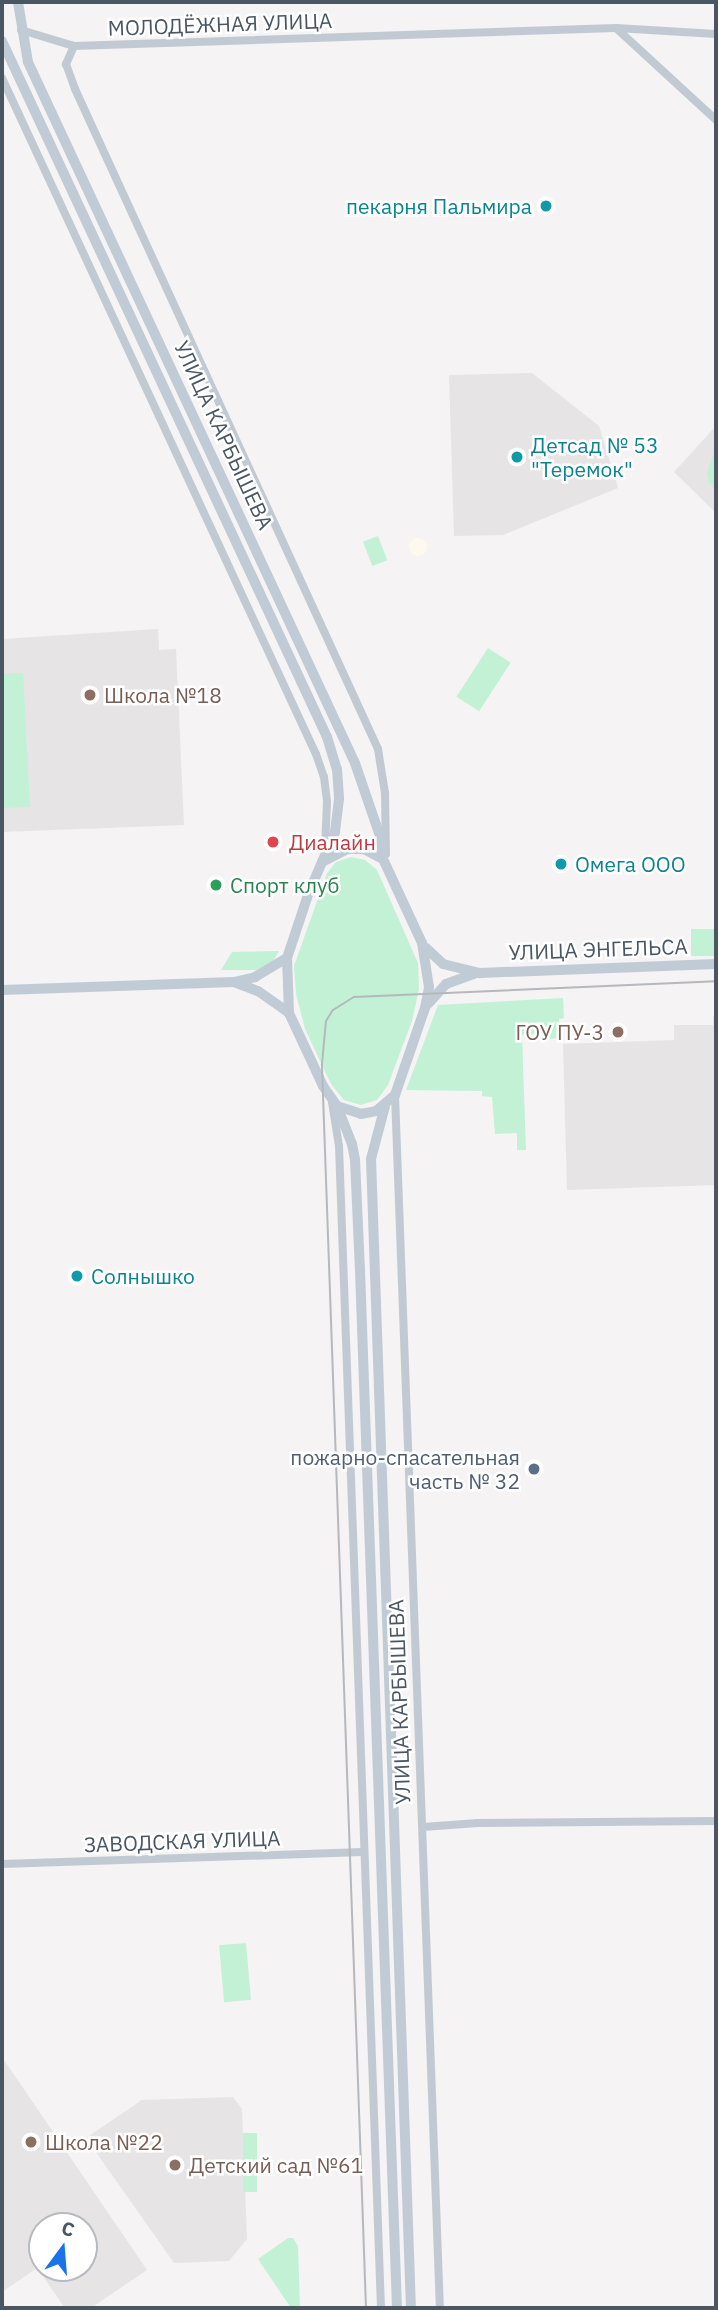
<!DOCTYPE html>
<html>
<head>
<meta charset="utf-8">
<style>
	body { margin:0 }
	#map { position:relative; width:718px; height:2310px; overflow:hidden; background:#f5f3f3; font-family:"IBM Plex Sans",sans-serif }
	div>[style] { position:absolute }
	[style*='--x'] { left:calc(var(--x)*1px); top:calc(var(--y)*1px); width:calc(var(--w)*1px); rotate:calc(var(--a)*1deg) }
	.commercial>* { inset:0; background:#fdf9ef }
	.round { border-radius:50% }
	.education>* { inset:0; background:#e6e4e5 }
	.green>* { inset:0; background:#c3f1d5; transform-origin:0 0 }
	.street>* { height:8px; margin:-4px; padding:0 4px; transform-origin:4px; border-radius:4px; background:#c1cad2 }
	.secondary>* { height:10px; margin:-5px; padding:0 5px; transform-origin:5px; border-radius:5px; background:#c1cbd6 }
	.tram>* { height:2px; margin:-1px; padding:0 1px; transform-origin:1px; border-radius:1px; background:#b5b8bd }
	.dots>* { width:19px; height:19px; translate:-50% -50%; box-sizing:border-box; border:4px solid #fff; border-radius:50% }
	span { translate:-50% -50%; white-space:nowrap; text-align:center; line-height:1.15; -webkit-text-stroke:5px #fff; paint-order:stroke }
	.street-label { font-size:21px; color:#4a5661 }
	.culture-label { font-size:21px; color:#0d838f }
	.right { translate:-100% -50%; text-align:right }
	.left { translate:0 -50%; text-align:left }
	.education-label { font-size:21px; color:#785e54 }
	.health-label { font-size:21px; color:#be3a42 }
	.leisure-label { font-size:21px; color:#27864d }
	.service-label { font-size:21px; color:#4e5e75 }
	.frame { position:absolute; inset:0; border:4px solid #4a5661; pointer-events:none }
	.north { position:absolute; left:28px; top:2212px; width:70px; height:70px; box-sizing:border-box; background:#fff; border:2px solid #b7bbc0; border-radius:50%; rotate:16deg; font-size:19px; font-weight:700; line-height:28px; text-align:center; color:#4a5661 }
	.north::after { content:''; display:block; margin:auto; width:24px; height:32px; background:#1a73e8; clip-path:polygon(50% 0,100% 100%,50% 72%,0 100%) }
</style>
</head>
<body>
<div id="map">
	<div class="commercial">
		<div class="round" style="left:409px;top:538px;width:18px;height:18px"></div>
	</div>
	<div class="education">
		<div style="clip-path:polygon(532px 373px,599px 426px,618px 488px,503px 535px,454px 536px,449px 375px)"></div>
		<div style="clip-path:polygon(716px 426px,716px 513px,674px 472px)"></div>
		<div style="clip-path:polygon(158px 629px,159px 650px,176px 649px,184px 825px,2px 832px,2px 639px)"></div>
		<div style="clip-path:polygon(713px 1016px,716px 1016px,716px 1185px,567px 1190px,563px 1044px,674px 1040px,674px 1025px,713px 1025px)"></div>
		<div style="clip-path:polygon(evenodd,2px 2057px,147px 2270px,91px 2308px,65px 2308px,37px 2268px,2px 2292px,2px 2057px,84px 2226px,84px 2268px,42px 2268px,42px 2226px,84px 2226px)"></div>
		<div style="clip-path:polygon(233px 2097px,242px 2109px,247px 2239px,229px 2261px,174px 2263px,86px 2138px,142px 2100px)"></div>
	</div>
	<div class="green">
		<div style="clip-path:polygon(716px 448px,716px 490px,709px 483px,707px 472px)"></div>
		<div style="left:378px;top:536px;width:26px;height:16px;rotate:69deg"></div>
		<div style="left:488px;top:648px;width:27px;height:58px;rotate:33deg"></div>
		<div style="clip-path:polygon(23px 673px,30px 807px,2px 808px,2px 674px)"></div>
		<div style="clip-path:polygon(351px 857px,365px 860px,377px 870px,418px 963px,419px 989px,412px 1021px,388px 1085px,377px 1100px,361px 1105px,344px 1100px,331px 1084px,305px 1029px,296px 994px,294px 966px,327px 873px,336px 862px)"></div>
		<div style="left:716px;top:929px;width:27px;height:25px;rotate:90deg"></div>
		<div style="clip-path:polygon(279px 951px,272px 963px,256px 970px,221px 970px,232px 952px)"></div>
		<div style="clip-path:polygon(563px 998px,564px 1018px,559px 1019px,561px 1038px,550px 1039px,548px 1033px,522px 1035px,526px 1150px,517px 1150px,517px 1133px,495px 1134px,492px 1097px,482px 1096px,482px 1091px,406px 1090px,438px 1005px)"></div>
		<div style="left:246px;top:1943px;width:57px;height:27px;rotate:85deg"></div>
		<div style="left:243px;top:2133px;width:14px;height:59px"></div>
		<div style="clip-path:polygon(288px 2238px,293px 2238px,298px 2246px,300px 2308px,291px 2308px,258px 2259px)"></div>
	</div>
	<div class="street">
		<div style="--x:616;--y:28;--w:136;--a:42.6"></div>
		<div style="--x:21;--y:30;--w:55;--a:16.8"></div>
		<div style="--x:74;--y:46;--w:542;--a:-1.9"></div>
		<div style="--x:616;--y:28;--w:100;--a:3.4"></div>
		<div style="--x:74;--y:46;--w:20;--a:114"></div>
		<div style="--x:66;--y:64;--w:27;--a:70"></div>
		<div style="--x:75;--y:89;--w:726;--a:65.34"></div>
		<div style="--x:378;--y:749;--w:45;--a:81"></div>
		<div style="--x:385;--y:793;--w:61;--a:89.1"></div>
		<div style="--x:2;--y:78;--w:745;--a:65.09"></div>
		<div style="--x:316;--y:754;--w:24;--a:71"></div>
		<div style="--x:324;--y:777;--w:25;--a:83"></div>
		<div style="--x:327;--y:802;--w:45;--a:92.5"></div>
		<div style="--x:395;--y:1095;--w:1214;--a:87.88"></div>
		<div style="--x:332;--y:1102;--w:45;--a:81"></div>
		<div style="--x:339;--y:1146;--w:1163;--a:87.93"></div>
		<div style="--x:423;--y:1827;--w:55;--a:-4.2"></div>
		<div style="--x:478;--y:1823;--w:238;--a:-0.5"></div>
		<div style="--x:2;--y:1864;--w:361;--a:-1.9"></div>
	</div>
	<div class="secondary">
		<div style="--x:2;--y:41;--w:768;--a:64.97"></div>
		<div style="--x:327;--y:737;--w:34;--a:73"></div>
		<div style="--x:337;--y:769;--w:30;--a:86"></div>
		<div style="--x:339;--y:799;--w:33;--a:97"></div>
		<div style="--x:335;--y:832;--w:65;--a:113.4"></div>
		<div style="--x:309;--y:892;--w:70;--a:108.4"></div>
		<div style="--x:287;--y:958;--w:55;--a:87.9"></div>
		<div style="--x:289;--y:1013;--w:81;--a:65"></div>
		<div style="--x:323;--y:1086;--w:24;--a:55"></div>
		<div style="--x:337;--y:1106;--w:25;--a:18"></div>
		<div style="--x:361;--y:1114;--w:15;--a:-11"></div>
		<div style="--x:376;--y:1111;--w:25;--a:-40"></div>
		<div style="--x:395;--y:1095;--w:92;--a:-71"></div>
		<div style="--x:425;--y:1008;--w:21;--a:-79"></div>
		<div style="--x:429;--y:987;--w:45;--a:-99"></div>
		<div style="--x:422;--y:943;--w:93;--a:-114.9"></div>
		<div style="--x:383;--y:859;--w:20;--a:-96"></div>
		<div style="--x:381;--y:839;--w:80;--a:-108.9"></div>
		<div style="--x:355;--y:763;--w:774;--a:-115.01"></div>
		<div style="--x:28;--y:62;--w:61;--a:-99.5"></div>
		<div style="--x:322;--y:862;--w:29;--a:-27"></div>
		<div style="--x:348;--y:849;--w:16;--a:0"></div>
		<div style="--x:364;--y:849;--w:21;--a:28"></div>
		<div style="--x:426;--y:948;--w:23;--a:43"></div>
		<div style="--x:443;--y:964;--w:38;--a:14"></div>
		<div style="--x:480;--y:973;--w:236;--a:-2.2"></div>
		<div style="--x:234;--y:982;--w:26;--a:21"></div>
		<div style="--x:258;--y:991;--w:38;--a:35"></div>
		<div style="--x:2;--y:990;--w:232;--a:-2"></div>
		<div style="--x:234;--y:982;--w:22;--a:-13"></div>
		<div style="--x:255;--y:977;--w:37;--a:-31"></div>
		<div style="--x:428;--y:1004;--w:27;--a:-48"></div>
		<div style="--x:446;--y:984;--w:30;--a:-20"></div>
		<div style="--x:337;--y:1106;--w:41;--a:68.5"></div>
		<div style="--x:352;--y:1144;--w:16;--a:79"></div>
		<div style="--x:355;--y:1160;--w:110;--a:87.4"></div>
		<div style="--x:360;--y:1270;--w:1039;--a:87.96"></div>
		<div style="--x:385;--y:1106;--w:55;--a:104.8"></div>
		<div style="--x:371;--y:1159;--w:1150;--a:88.01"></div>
	</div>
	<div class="tram">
		<div style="--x:366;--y:2308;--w:1245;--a:-92.03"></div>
		<div style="--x:322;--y:1064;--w:43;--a:-84.7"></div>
		<div style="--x:326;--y:1021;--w:13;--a:-58"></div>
		<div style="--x:333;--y:1010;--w:25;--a:-32"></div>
		<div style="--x:354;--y:997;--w:362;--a:-2.5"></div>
	</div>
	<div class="dots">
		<div style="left:546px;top:206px;background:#0f9aa8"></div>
		<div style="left:517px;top:457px;background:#0f9aa8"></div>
		<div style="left:90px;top:695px;background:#8d6e63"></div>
		<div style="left:273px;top:842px;background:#e0444e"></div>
		<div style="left:561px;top:864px;background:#0f9aa8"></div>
		<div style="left:216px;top:885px;background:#2e9e5b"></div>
		<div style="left:618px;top:1032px;background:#8d6e63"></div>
		<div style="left:77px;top:1276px;background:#0f9aa8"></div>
		<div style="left:534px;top:1469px;background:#5c6f8a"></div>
		<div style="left:31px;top:2142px;background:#8d6e63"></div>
		<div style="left:175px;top:2165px;background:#8d6e63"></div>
	</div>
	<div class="street-label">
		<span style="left:220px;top:24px;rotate:-2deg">МОЛОДЁЖНАЯ УЛИЦА</span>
		<span style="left:224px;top:435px;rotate:65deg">УЛИЦА КАРБЫШЕВА</span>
		<span style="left:598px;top:949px;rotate:-2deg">УЛИЦА ЭНГЕЛЬСА</span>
		<span style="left:399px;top:1702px;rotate:-92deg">УЛИЦА КАРБЫШЕВА</span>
		<span style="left:182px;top:1841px;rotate:-2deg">ЗАВОДСКАЯ УЛИЦА</span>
	</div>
	<div class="culture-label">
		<span class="right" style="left:532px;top:206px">пекарня Пальмира</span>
		<span class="left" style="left:531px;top:457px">Детсад № 53<br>"Теремок"</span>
		<span class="left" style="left:575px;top:864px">Омега ООО</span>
		<span class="left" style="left:91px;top:1276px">Солнышко</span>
	</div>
	<div class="education-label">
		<span class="left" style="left:104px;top:695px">Школа №18</span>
		<span class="right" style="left:604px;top:1032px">ГОУ ПУ-3</span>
		<span class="left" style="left:45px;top:2142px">Школа №22</span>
		<span class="left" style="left:189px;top:2165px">Детский сад №61</span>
	</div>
	<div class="health-label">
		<span class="left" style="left:289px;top:842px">Диалайн</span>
	</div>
	<div class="leisure-label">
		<span class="left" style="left:230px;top:885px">Спорт клуб</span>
	</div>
	<div class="service-label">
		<span class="right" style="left:520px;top:1469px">пожарно-спасательная<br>часть № 32</span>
	</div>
	<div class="frame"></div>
	<div class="north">С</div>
</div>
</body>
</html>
